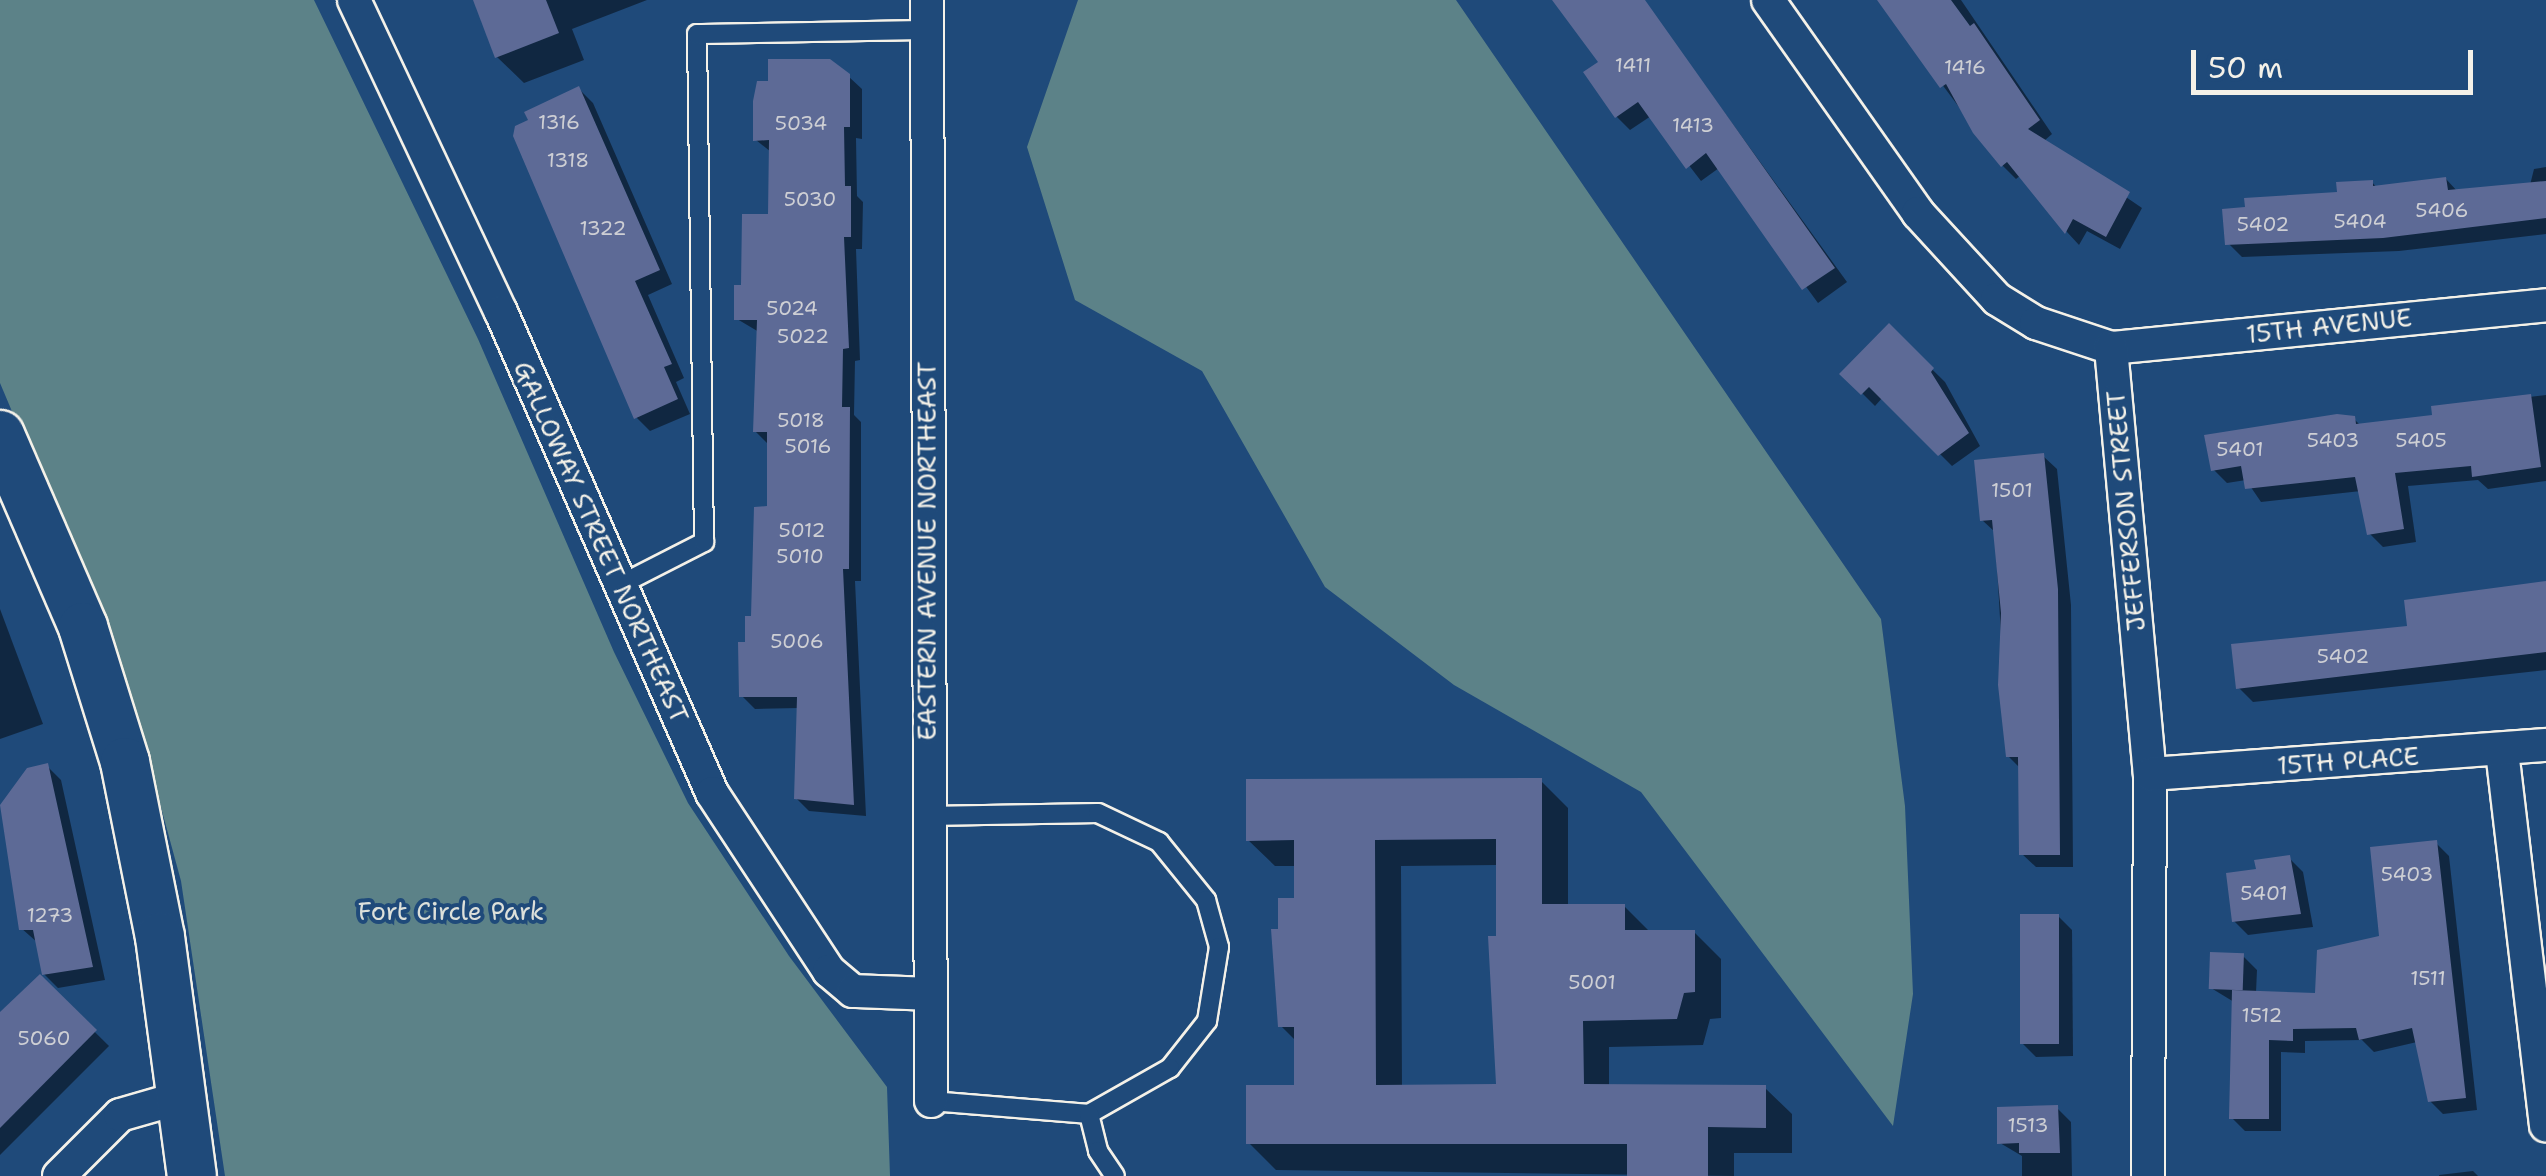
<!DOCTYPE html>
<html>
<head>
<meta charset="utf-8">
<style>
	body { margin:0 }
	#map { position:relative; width:2546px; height:1176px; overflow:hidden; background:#1f4a7a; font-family:"Shantell Sans",sans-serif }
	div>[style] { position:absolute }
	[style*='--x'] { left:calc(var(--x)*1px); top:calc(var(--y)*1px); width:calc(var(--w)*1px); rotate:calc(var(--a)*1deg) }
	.green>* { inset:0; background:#5c8288 }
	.shadow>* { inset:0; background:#0007 }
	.building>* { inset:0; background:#5d6a96; transform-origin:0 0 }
	.roads { filter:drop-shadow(2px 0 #f4f1e8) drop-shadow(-2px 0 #f4f1e8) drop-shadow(0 2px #f4f1e8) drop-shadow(0 -2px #f4f1e8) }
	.lane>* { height:18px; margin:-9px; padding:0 9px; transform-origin:9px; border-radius:9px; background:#1f4a7a }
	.street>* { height:32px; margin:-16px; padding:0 16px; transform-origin:16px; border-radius:16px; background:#1f4a7a }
	.secondary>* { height:48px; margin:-24px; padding:0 24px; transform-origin:24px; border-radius:24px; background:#1f4a7a }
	span { translate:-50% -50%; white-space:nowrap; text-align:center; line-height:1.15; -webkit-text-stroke:8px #1f4a7a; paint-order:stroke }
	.number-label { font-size:20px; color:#cecfd4 }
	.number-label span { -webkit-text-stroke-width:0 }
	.street-label { font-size:25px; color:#f4f1e8 }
	.park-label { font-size:25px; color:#dde0da }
	.scale { position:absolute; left:2191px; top:50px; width:282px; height:45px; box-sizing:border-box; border:5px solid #f4f1e8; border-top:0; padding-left:12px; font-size:30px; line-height:35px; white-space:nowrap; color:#f4f1e8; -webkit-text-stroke:8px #1f4a7a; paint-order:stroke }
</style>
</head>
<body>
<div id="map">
	<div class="green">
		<div style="clip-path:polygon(0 0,314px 0,478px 339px,614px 652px,688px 803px,789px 956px,887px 1087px,890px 1176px,225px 1176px,181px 881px,128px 686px,0 383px)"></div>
		<div style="clip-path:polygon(1078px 0,1456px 0,1881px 619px,1905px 806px,1913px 994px,1893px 1126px,1641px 792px,1454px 685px,1325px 587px,1202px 371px,1075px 300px,1027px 147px)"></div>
	</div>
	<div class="shadow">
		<div style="clip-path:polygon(475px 0,647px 0,572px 29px,584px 60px,524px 83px,497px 57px)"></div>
		<div style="clip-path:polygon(1555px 0,1643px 0,1847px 282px,1818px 303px,1719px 168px,1701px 181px,1651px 116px,1630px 130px,1617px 117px,1601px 62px)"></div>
		<div style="clip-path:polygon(1879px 0,1961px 0,2052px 134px,2044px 141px,2142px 208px,2120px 249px,2087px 231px,2079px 245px,2067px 232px,2021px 175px,2016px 179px,2003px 166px)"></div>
		<div style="clip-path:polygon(848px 76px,862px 89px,862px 139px,856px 138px,857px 196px,863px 202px,862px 249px,856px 249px,860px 360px,855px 361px,854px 415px,861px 422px,861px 581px,855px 581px,866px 816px,809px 811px,796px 798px,799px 708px,755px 709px,742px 696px,770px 509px,768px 444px,755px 431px,759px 332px,737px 319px,771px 216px,771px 152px,756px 140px)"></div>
		<div style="clip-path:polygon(579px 89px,593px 103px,672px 284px,648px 295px,684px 378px,676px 382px,690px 414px,650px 431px,636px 417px)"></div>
		<div style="clip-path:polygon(2546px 167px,2546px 234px,2399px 251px,2242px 257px,2228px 243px,2372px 182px,2377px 188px,2446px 179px,2458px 192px,2530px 185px,2534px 169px)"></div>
		<div style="clip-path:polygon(1889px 327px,1945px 382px,1980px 446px,1952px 466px,1883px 397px,1875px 406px,1843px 374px)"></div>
		<div style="clip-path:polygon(2546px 395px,2546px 481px,2488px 489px,2478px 480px,2408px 486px,2416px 542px,2383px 547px,2369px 533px,2361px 491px,2261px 502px,2246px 480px,2227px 483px,2213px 469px,2353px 418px,2361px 426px,2434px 417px,2433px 408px)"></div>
		<div style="clip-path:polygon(2043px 456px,2057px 469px,2071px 605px,2073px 867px,2036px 867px,2022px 854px,2021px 769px,2008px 756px,1995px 532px,1982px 520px)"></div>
		<div style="clip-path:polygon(2546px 585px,2546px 670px,2253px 702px,2239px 688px)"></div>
		<div style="clip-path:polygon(0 609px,43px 724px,0 739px)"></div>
		<div style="clip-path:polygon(47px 766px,61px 780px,105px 980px,58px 988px,44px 974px,38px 943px,21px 928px)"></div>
		<div style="clip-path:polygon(evenodd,1541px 781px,1568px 808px,1568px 906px,1624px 906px,1650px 932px,1694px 932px,1721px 959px,1721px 1018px,1710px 1019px,1703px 1045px,1609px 1047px,1609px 1087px,1765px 1088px,1792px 1114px,1792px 1153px,1734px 1153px,1734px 1176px,1276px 1170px,1249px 1143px,1297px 1087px,1297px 1042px,1280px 1025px,1281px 932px,1297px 900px,1297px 866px,1275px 866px,1248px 840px,1541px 781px,1498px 865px,1499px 1087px,1402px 1087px,1401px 866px,1498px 865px)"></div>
		<div style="clip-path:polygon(2436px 843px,2449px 856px,2477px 1110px,2443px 1114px,2430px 1101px,2417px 1042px,2374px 1052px,2362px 1040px,2305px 1041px,2305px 1053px,2281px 1052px,2281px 1131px,2245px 1131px,2232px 1118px,2234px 1002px,2211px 988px,2243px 956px,2257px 970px,2256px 993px,2317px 996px,2381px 938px)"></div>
		<div style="clip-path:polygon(2289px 858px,2303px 872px,2313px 927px,2248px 935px,2234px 921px,2258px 871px)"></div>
		<div style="clip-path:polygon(2058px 916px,2072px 930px,2073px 1056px,2036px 1057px,2022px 1043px)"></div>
		<div style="clip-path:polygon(40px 978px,109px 1046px,0 1155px,0 1016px)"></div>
		<div style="clip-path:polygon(2057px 1108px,2071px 1122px,2072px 1176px,2022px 1176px,2022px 1156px,2000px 1143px)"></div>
		<div style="clip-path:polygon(2473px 1171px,2478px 1176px,2439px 1176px,2439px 1175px)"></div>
	</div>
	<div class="building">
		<div style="clip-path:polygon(473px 0,546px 0,559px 33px,495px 58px)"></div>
		<div style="clip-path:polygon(1552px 0,1645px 0,1835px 268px,1802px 290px,1706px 153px,1686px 169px,1638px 102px,1615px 118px,1583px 72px,1598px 62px)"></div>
		<div style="clip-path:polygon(1877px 0,1951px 0,1970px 26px,1974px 23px,2040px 120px,2028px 129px,2130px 192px,2106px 237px,2073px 219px,2065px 234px,2007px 162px,2001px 167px,1973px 133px,1946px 84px,1940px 88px)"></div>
		<div style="clip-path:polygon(768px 59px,830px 59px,850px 74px,850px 127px,844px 127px,845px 186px,851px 186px,851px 237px,844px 237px,849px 348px,843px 349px,842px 407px,850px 407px,849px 569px,843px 569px,854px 805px,794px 799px,797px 697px,739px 697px,738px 642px,745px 642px,745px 616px,751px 616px,754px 507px,767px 506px,767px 432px,753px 432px,757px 320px,734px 320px,734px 285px,741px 285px,742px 214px,768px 214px,769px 140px,753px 141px,753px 101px,757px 81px,768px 81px)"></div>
		<div style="clip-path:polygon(579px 86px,660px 270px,635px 281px,672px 364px,664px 367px,678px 399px,634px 419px,513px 136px,515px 126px,528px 120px,524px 112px)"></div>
		<div style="clip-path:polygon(2446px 177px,2448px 190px,2546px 181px,2546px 218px,2383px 238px,2225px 245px,2222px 209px,2245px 207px,2244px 198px,2337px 192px,2336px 182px,2373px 180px,2373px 186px)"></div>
		<div style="clip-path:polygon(1889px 323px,1934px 368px,1931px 372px,1969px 433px,1938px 456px,1869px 387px,1861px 395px,1839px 374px)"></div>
		<div style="clip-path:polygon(2531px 394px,2541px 467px,2472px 477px,2471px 466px,2395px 473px,2404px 529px,2367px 535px,2355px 477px,2245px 489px,2241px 466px,2211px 471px,2204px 435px,2337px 414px,2355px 416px,2356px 424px,2432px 415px,2431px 406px)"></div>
		<div style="clip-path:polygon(2044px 453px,2058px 589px,2060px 855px,2019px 855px,2018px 757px,2006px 757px,1998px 685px,2001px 613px,1992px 520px,1980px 521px,1974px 460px)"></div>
		<div style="clip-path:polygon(2546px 581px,2546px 652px,2236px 689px,2231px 644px,2407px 626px,2404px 600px)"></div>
		<div style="clip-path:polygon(48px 763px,93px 967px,42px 975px,33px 930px,19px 930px,0 805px,27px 768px)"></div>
		<div style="clip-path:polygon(evenodd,1542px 778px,1542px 904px,1625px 904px,1625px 930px,1695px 930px,1695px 992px,1684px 993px,1677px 1019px,1583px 1021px,1584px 1084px,1766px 1085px,1766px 1128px,1708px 1127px,1708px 1176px,1627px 1176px,1627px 1144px,1246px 1144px,1246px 1085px,1294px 1085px,1294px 1027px,1278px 1027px,1271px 929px,1278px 929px,1278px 898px,1294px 898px,1294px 840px,1246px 841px,1246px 779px,1542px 778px,1496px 839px,1496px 936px,1488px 936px,1496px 1084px,1376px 1085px,1375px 840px,1496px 839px)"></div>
		<div style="clip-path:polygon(2437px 840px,2466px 1098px,2428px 1102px,2412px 1028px,2359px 1040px,2356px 1028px,2293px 1029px,2293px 1041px,2269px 1040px,2269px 1119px,2229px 1119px,2232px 990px,2315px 993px,2317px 950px,2379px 936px,2370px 847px)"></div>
		<div style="clip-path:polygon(2290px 855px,2301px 914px,2232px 922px,2226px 873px,2256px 869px,2254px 860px)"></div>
		<div style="left:2020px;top:914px;width:39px;height:130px"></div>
		<div style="left:2210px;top:952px;width:34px;height:37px;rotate:2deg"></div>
		<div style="clip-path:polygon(40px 974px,97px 1030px,0 1128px,0 1012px)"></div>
		<div style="clip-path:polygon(2058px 1105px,2060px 1153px,2019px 1153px,2019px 1143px,1997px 1144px,1997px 1107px)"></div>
	</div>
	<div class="roads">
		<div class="lane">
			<div style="--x:618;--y:586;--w:97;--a:-27.1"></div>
			<div style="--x:704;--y:542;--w:508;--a:-90.79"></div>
			<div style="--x:697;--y:34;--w:230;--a:-1"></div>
			<div style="--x:927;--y:816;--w:171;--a:-1"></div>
			<div style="--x:1098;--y:813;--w:68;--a:25.4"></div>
			<div style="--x:1159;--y:842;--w:75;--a:51"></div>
			<div style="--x:1206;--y:900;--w:49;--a:74.5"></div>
			<div style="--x:1219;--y:947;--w:75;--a:99.2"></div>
			<div style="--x:1207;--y:1021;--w:60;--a:128.2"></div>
			<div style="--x:1170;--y:1068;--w:93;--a:150.4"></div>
			<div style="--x:931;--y:1101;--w:159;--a:4.7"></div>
			<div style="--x:1089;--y:1114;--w:38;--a:76"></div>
			<div style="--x:1098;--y:1151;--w:30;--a:56"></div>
		</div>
		<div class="street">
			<div style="--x:354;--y:0;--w:345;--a:64.8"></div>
			<div style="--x:501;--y:312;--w:525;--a:66.31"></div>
			<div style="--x:712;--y:793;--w:213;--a:56.7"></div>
			<div style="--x:829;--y:971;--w:31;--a:40"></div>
			<div style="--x:853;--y:991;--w:77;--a:2.2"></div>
			<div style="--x:927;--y:0;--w:1101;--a:89.79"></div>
			<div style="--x:1768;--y:0;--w:261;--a:54.8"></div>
			<div style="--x:1918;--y:213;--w:117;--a:47.4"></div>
			<div style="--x:1997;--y:299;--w:46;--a:31.6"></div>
			<div style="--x:2036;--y:323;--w:79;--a:18.4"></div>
			<div style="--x:2111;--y:348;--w:437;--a:-5.6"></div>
			<div style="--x:2111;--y:348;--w:428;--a:84.8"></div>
			<div style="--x:2150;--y:774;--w:402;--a:90.3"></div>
			<div style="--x:2502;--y:751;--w:377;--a:83.3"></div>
			<div style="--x:2150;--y:774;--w:397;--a:-4.2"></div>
			<div style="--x:59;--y:1176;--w:86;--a:-45"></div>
			<div style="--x:120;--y:1115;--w:61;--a:-16.1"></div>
		</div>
		<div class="secondary">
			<div style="--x:0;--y:435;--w:209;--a:66.6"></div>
			<div style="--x:83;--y:627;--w:141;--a:72.7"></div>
			<div style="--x:125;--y:762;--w:178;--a:78.7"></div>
			<div style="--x:160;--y:937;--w:241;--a:82.4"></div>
		</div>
	</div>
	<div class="number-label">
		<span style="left:1633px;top:65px">1411</span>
		<span style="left:1965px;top:67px">1416</span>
		<span style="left:559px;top:122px">1316</span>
		<span style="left:801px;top:123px">5034</span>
		<span style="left:1693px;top:125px">1413</span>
		<span style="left:568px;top:160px">1318</span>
		<span style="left:810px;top:199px">5030</span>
		<span style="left:2442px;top:210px">5406</span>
		<span style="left:2360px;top:221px">5404</span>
		<span style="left:2263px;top:224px">5402</span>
		<span style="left:603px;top:228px">1322</span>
		<span style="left:792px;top:308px">5024</span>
		<span style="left:803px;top:336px">5022</span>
		<span style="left:801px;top:420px">5018</span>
		<span style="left:2333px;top:440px">5403</span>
		<span style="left:2421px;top:440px">5405</span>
		<span style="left:808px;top:446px">5016</span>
		<span style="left:2240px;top:449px">5401</span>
		<span style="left:2012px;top:490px">1501</span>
		<span style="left:802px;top:530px">5012</span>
		<span style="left:800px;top:556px">5010</span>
		<span style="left:797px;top:641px">5006</span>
		<span style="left:2343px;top:656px">5402</span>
		<span style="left:2407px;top:874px">5403</span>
		<span style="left:2264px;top:893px">5401</span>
		<span style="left:50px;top:915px">1273</span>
		<span style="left:2428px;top:978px">1511</span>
		<span style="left:1592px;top:982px">5001</span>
		<span style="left:2262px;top:1015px">1512</span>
		<span style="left:44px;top:1038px">5060</span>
		<span style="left:2028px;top:1125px">1513</span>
	</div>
	<div class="street-label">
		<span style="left:2329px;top:326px;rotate:-6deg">15TH AVENUE</span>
		<span style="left:2126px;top:511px;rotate:-95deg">JEFFERSON STREET</span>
		<span style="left:601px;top:542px;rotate:66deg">GALLOWAY STREET NORTHEAST</span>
		<span style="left:927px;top:551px;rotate:-90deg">EASTERN AVENUE NORTHEAST</span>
		<span style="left:2348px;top:761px;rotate:-4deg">15TH PLACE</span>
	</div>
	<div class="park-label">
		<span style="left:451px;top:911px">Fort Circle Park</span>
	</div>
	<div class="scale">50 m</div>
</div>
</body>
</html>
